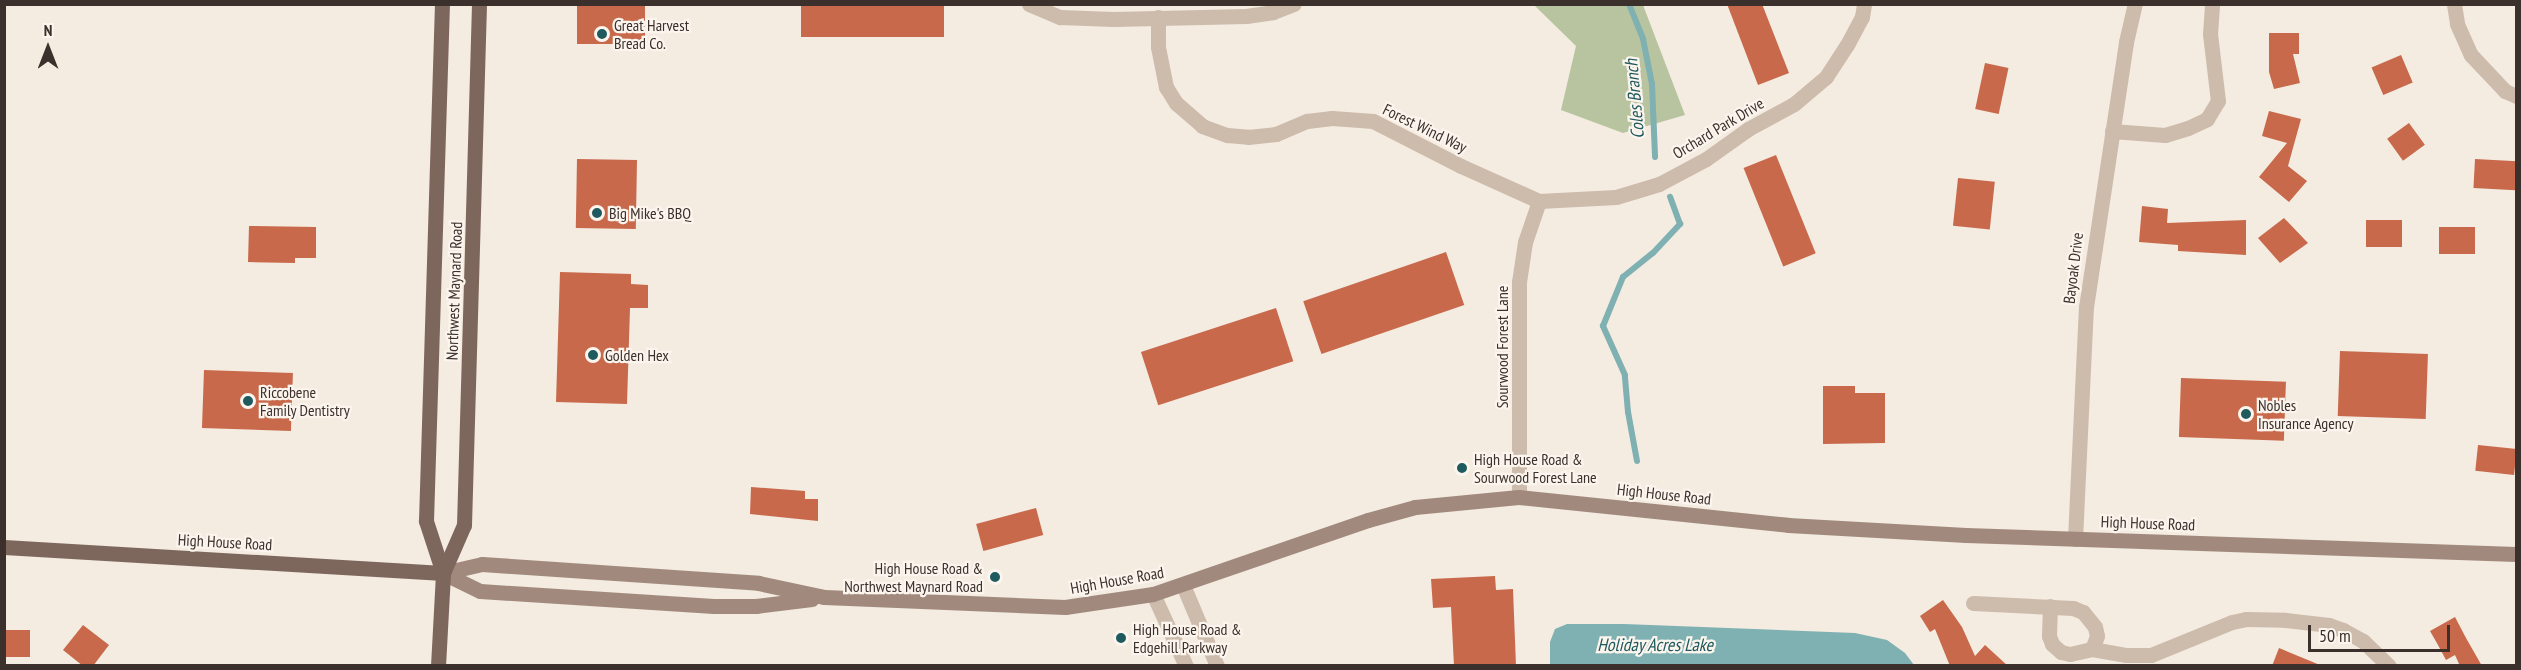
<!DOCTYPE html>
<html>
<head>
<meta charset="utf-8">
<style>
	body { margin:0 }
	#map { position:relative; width:2521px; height:670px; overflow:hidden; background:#f4ebe1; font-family:"PT Sans Narrow",sans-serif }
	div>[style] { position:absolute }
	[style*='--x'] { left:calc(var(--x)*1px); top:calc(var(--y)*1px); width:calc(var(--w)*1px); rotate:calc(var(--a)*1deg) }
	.green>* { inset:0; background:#b8c4a0 }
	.water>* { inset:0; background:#7fb0b2 }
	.stream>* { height:6px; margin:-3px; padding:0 3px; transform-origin:3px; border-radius:3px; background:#7fb0b2 }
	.building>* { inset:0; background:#c8694b; transform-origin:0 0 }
	.street>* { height:15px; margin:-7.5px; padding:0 7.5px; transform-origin:7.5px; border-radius:7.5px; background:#cdbbac }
	.secondary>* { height:15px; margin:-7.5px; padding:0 7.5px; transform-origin:7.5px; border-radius:7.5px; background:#a18a7d }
	.primary>* { height:15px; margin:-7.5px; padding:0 7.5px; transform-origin:7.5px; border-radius:7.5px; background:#7d675c }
	.dots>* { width:16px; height:16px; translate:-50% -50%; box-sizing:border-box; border:3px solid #fbf5ee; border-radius:50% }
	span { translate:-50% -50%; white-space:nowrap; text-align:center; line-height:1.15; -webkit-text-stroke:4.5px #fbf5ee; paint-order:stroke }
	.poi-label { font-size:16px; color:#3b302b }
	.left { translate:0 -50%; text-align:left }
	.right { translate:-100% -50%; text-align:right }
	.street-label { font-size:16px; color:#3b302b }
	.water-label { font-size:18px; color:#1f5a5e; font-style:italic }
	.frame { position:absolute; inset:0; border:6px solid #3b302b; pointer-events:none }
	.north { position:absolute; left:18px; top:18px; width:60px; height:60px; -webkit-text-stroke:4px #fbf5ee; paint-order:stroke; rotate:0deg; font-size:16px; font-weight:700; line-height:24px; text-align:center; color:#3b302b }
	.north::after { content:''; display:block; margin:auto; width:21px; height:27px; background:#3b302b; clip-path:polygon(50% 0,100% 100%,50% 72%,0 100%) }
	.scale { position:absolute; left:2308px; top:625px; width:142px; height:27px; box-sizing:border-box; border:3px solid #3b302b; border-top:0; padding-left:8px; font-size:18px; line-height:21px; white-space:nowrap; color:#3b302b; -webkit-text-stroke:4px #fbf5ee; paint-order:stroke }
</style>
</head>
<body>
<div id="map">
	<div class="green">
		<div style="clip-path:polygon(1534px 5px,1643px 5px,1685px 115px,1623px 133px,1561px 110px,1576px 46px)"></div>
	</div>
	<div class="water">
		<div style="clip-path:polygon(1567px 624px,1624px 624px,1855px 633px,1887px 640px,1905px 653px,1914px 665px,1550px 665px,1550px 642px,1555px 629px)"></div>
	</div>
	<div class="stream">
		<div style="--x:1629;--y:4;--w:38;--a:68"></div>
		<div style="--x:1643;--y:39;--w:46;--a:78.7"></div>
		<div style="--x:1652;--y:84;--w:73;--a:87.6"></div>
		<div style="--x:1637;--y:461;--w:50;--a:-100.4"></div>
		<div style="--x:1628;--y:412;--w:37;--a:-95"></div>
		<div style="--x:1625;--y:375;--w:54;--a:-114.2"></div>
		<div style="--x:1603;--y:326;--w:53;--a:-67.8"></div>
		<div style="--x:1623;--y:277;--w:38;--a:-39"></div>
		<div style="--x:1653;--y:253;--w:40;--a:-47"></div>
		<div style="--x:1680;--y:224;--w:29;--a:-110"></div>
	</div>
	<div class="building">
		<div style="left:577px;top:4px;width:68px;height:40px"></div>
		<div style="left:801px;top:4px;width:143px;height:33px"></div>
		<div style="clip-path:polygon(1727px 4px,1762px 4px,1789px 73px,1758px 85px)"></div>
		<div style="clip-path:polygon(2269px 33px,2299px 33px,2299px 54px,2293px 54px,2300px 83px,2274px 89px,2269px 72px)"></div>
		<div style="left:2401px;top:55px;width:30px;height:32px;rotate:67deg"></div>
		<div style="left:1985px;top:63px;width:24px;height:47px;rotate:12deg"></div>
		<div style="clip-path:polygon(2269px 111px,2301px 119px,2288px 166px,2307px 181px,2289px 202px,2259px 177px,2287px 143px,2262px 136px)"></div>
		<div style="left:2409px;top:123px;width:27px;height:27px;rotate:54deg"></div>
		<div style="left:1776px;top:155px;width:106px;height:35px;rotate:68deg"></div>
		<div style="left:577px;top:159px;width:60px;height:69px;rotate:1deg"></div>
		<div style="left:2475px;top:159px;width:42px;height:29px;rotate:3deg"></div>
		<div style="left:1958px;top:178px;width:37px;height:48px;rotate:6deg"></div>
		<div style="clip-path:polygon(2142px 206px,2168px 209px,2167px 223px,2246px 220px,2246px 255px,2178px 251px,2178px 245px,2139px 242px)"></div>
		<div style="clip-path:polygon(2284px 218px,2308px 243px,2280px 263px,2258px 238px)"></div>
		<div style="left:2366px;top:220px;width:36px;height:27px"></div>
		<div style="clip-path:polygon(249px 226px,316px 227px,316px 258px,295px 258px,295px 263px,248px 262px)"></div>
		<div style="left:2439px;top:227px;width:36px;height:27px"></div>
		<div style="left:1446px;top:252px;width:56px;height:151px;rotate:71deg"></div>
		<div style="clip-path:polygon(560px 272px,631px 274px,631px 284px,648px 285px,648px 308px,630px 308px,627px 404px,556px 402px)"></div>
		<div style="left:1276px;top:308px;width:56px;height:142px;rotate:72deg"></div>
		<div style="left:2340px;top:351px;width:88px;height:65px;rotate:2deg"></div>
		<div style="left:204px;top:370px;width:89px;height:58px;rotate:2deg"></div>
		<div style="left:2181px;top:378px;width:105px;height:59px;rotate:2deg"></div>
		<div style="clip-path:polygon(1823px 386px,1855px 386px,1855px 393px,1885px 393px,1885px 443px,1823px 444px)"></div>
		<div style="left:2478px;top:445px;width:39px;height:26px;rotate:6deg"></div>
		<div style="clip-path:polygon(751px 487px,805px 491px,805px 499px,818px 499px,818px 521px,750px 514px)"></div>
		<div style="left:1036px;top:508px;width:28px;height:62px;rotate:75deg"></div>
		<div style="clip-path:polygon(1495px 576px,1496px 590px,1513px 589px,1516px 666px,1454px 666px,1451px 607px,1433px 608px,1431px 579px)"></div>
		<div style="clip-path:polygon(1943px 600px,1962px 627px,1975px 656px,1985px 645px,2008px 666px,1950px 666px,1935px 629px,1930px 632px,1920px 616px)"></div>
		<div style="clip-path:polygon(2455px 617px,2466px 638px,2482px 666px,2460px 666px,2455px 655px,2446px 660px,2438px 645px,2430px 631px)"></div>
		<div style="clip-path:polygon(83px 625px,109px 645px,93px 666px,83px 666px,63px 650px)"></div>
		<div style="left:4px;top:630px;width:26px;height:27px"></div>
		<div style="clip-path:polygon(2279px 648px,2320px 665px,2319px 666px,2272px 666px)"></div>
	</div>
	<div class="street">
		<div style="--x:1029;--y:4;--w:34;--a:23"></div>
		<div style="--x:1060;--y:17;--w:53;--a:2.2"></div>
		<div style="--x:1113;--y:19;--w:133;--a:-1.3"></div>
		<div style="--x:1246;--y:16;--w:27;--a:-8"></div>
		<div style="--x:1273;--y:12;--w:22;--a:-21"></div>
		<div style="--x:2454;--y:4;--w:20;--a:81"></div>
		<div style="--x:2457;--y:24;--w:34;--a:66"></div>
		<div style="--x:2471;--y:55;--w:50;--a:46.6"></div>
		<div style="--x:2505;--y:91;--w:12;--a:24"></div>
		<div style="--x:1158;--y:17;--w:30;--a:90"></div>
		<div style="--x:1158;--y:47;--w:41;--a:78.7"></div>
		<div style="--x:1166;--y:87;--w:19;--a:58"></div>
		<div style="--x:1176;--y:103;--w:35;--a:41"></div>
		<div style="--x:1202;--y:126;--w:27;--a:20"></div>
		<div style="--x:1227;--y:135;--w:21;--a:5"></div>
		<div style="--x:1248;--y:137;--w:28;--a:-6"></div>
		<div style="--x:1276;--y:134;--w:34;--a:-23"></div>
		<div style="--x:1307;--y:121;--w:25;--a:-7"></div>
		<div style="--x:1332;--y:118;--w:41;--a:4.2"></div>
		<div style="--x:1373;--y:121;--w:99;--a:27.1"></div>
		<div style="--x:1461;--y:166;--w:85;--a:24.2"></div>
		<div style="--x:1539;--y:201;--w:77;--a:-3"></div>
		<div style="--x:1616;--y:197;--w:45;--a:-16.8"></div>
		<div style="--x:1659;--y:184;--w:53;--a:-28"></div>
		<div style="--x:1706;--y:159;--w:52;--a:-35.5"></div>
		<div style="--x:1748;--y:129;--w:52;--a:-28.5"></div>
		<div style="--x:1794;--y:104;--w:42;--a:-40.2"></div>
		<div style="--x:1826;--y:77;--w:38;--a:-57"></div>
		<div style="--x:1847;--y:45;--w:32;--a:-62"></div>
		<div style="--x:1862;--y:17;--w:13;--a:-81"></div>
		<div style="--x:2112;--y:131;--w:53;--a:4.3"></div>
		<div style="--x:2165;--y:135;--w:24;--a:-17"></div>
		<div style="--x:2188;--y:128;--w:21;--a:-25"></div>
		<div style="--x:2207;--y:119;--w:21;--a:-59"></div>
		<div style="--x:2218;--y:101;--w:67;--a:-96.8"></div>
		<div style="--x:2210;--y:34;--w:30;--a:-86"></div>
		<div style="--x:1519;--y:497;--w:215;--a:-90"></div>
		<div style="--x:1519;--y:282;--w:40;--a:-81.5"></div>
		<div style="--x:1525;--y:242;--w:43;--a:-71.1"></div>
		<div style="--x:2075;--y:539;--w:232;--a:-87.3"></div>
		<div style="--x:2086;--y:307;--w:268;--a:-81.4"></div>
		<div style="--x:2126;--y:42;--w:39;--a:-77"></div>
		<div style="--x:1183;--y:585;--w:88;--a:67.2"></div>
		<div style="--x:1153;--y:594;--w:79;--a:65.4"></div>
		<div style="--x:1973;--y:603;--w:100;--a:2.9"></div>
		<div style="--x:2073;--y:608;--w:11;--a:22"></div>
		<div style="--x:2083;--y:612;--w:19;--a:51"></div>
		<div style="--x:2095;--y:627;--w:9;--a:77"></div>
		<div style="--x:2097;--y:636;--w:14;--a:111"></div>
		<div style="--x:2050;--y:606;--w:30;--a:92"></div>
		<div style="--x:2049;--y:636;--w:9;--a:69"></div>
		<div style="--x:2052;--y:644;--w:12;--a:42"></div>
		<div style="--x:2061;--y:652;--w:9;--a:13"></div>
		<div style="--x:2070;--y:654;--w:23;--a:-13"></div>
		<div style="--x:2092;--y:649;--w:35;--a:10"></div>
		<div style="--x:2126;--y:655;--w:25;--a:0"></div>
		<div style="--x:2151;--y:655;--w:87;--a:-22.2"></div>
		<div style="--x:2232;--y:622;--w:14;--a:-12"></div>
		<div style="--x:2246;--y:619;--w:39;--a:1"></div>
		<div style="--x:2285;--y:620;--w:44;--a:6.5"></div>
		<div style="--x:2329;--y:625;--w:15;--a:20"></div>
		<div style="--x:2343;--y:630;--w:23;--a:29"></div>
		<div style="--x:2363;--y:641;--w:36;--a:44"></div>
	</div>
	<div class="secondary">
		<div style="--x:443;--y:573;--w:40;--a:-13"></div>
		<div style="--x:482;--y:564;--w:277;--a:3.9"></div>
		<div style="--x:758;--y:583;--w:67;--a:12"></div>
		<div style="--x:824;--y:597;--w:241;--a:2.4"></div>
		<div style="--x:1065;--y:607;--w:89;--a:-8.4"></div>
		<div style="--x:1153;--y:594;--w:227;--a:-19"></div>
		<div style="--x:1368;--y:520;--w:49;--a:-15.5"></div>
		<div style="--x:1415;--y:507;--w:104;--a:-5.5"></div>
		<div style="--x:1519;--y:497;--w:270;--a:5.9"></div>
		<div style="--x:1788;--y:525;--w:178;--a:3.2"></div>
		<div style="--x:1966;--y:535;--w:550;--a:1.98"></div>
		<div style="--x:443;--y:573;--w:41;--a:25.9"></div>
		<div style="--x:480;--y:591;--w:234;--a:3.7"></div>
		<div style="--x:714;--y:606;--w:42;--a:0"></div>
		<div style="--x:756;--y:606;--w:56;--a:-7.1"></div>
	</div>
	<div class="primary">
		<div style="--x:4;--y:547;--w:440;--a:3.4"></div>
		<div style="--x:443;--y:573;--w:52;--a:-66.4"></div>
		<div style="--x:464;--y:525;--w:521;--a:-88.35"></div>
		<div style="--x:438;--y:666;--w:93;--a:-86.9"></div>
		<div style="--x:443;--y:573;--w:55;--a:-108.1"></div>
		<div style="--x:426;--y:521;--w:517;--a:-88.23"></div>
	</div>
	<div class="dots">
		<div style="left:602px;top:34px;background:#1f5a5e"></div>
		<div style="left:597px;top:213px;background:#1f5a5e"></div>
		<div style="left:593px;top:355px;background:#1f5a5e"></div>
		<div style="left:248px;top:401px;background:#1f5a5e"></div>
		<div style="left:2246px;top:414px;background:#1f5a5e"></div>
		<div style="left:1462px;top:468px;background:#1f5a5e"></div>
		<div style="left:995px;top:577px;background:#1f5a5e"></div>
		<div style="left:1121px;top:638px;background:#1f5a5e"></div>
	</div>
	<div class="poi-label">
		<span class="left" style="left:614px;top:34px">Great Harvest<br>Bread Co.</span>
		<span class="left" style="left:609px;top:213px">Big Mike's BBQ</span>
		<span class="left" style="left:605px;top:355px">Golden Hex</span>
		<span class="left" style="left:260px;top:401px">Riccobene<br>Family Dentistry</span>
		<span class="left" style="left:2258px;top:414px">Nobles<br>Insurance Agency</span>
		<span class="left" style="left:1474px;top:468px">High House Road &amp;<br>Sourwood Forest Lane</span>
		<span class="right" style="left:983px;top:577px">High House Road &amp;<br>Northwest Maynard Road</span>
		<span class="left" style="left:1133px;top:638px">High House Road &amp;<br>Edgehill Parkway</span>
	</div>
	<div class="street-label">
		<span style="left:1425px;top:128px;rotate:26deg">Forest Wind Way</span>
		<span style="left:1718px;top:128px;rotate:-31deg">Orchard Park Drive</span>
		<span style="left:2073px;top:268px;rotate:-83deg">Bayoak Drive</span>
		<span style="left:454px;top:291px;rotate:-88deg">Northwest Maynard Road</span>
		<span style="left:1502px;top:347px;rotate:-90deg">Sourwood Forest Lane</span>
		<span style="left:1664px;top:494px;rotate:6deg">High House Road</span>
		<span style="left:2148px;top:523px;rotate:2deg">High House Road</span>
		<span style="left:225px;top:542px;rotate:3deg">High House Road</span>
		<span style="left:1117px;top:580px;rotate:-10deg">High House Road</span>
	</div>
	<div class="water-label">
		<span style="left:1635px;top:99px;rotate:-95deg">Coles Branch</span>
		<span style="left:1655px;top:645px">Holiday Acres Lake</span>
	</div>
	<div class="frame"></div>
	<div class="north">N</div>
	<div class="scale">50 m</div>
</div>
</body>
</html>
